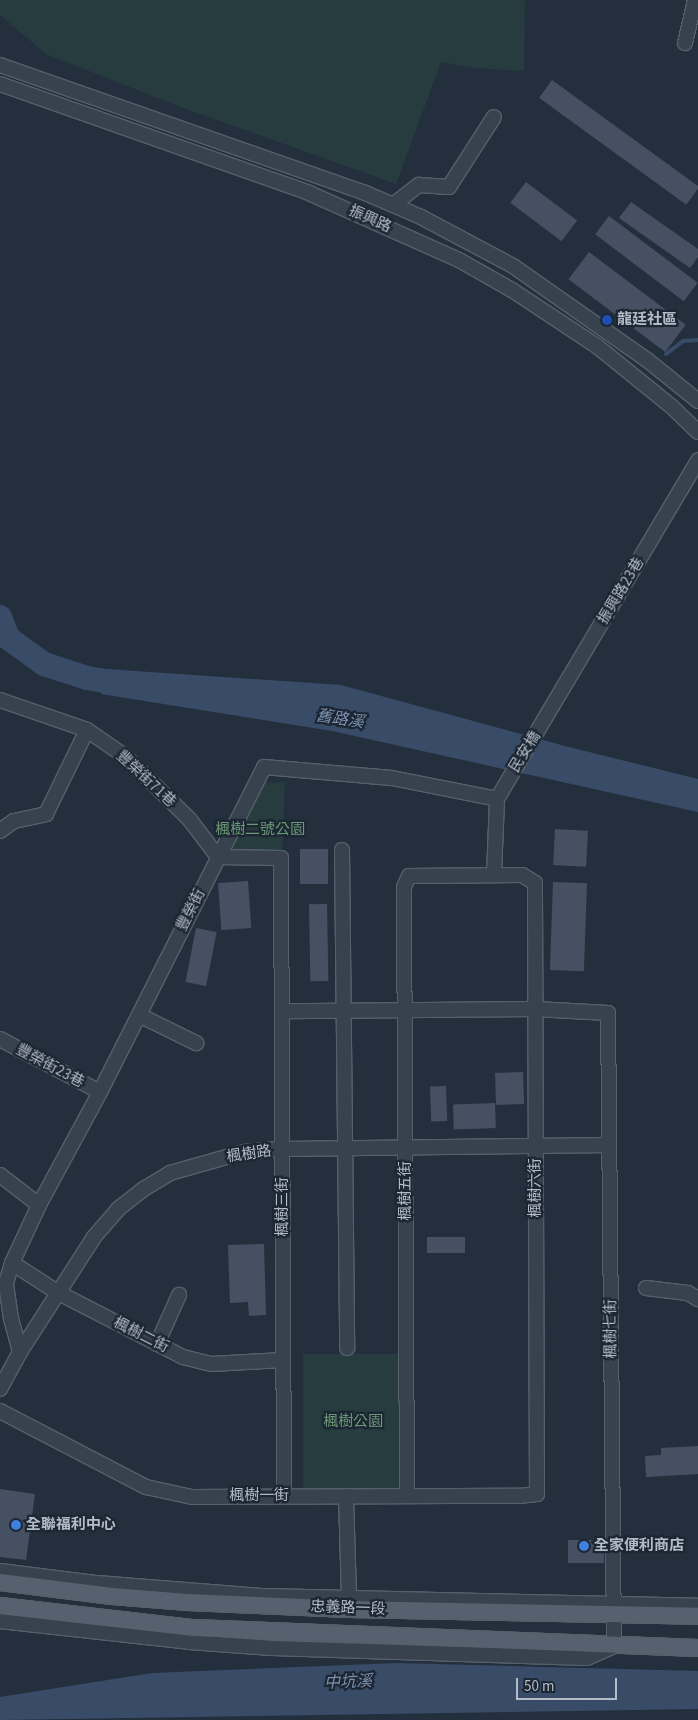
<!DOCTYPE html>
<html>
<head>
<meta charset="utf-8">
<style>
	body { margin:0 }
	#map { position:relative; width:698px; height:1720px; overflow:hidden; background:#242f3e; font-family:"Source Sans 3","Noto Sans TC",sans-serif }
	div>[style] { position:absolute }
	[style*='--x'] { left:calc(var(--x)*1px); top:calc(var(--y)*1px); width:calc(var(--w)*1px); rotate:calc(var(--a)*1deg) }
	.green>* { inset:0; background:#263c3f; transform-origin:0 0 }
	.water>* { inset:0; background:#394c67 }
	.stream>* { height:4px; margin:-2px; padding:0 2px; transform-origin:2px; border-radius:2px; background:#394c67 }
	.river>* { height:24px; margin:-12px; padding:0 12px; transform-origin:12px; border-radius:12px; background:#394c67 }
	.building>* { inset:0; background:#455162; transform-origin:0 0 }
	.roads { filter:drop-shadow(1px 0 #565f6c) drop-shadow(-1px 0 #565f6c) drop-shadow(0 1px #565f6c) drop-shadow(0 -1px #565f6c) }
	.minor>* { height:14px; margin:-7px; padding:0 7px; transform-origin:7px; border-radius:7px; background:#38414e }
	.major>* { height:16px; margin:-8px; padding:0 8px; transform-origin:8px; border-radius:8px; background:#56606e }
	.dots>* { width:14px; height:14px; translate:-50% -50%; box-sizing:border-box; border:2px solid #1d2633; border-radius:50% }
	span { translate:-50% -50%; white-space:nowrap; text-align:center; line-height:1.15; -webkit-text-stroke:4.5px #1d2633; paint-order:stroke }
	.street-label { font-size:15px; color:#b4bcc9 }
	.poi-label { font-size:15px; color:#b4bcc9; font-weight:700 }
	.left { translate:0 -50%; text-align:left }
	.park-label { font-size:15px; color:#6b9a76 }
	.water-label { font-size:16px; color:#7c92b1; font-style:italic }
	.scale { position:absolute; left:516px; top:1678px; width:101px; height:22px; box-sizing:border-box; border:2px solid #b4bcc9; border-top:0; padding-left:6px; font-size:15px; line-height:18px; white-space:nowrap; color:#b4bcc9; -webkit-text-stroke:4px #1d2633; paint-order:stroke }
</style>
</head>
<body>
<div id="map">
	<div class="green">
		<div style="clip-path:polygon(0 0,525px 0,524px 71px,476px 68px,441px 62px,396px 184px,178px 106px,46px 54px,0 15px)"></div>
		<div style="clip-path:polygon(285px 782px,282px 854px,220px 853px,260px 783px)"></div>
		<div style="left:402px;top:1354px;width:136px;height:99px;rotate:90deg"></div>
	</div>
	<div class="water">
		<div style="clip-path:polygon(106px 669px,341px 685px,565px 746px,698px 779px,698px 812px,332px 731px,101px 694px)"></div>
		<div style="clip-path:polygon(397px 1663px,698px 1671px,698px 1709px,0 1720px,0 1697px,152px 1673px)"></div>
	</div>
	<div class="stream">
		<div style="--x:666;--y:354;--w:21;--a:-37"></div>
		<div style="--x:683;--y:341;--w:15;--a:-4"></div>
	</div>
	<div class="river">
		<div style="--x:0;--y:617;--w:22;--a:69"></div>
		<div style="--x:8;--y:638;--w:44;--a:35.8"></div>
		<div style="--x:44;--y:664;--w:45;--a:18"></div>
		<div style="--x:87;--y:678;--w:49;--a:9.5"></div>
	</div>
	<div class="building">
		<div style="left:552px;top:80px;width:182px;height:22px;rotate:36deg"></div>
		<div style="left:526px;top:182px;width:64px;height:26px;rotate:37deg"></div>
		<div style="clip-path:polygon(631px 202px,698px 249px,698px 257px,690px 268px,619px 218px)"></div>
		<div style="left:609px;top:216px;width:111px;height:23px;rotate:37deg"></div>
		<div style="left:589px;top:252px;width:121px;height:34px;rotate:37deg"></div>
		<div style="left:555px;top:829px;width:33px;height:36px;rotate:3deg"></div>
		<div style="left:300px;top:849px;width:28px;height:35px"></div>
		<div style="left:248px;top:881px;width:47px;height:30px;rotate:86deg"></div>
		<div style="left:553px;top:882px;width:34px;height:88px;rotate:2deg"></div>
		<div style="left:327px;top:904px;width:77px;height:18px;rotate:89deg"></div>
		<div style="left:196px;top:928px;width:21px;height:55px;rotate:11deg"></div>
		<div style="left:523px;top:1072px;width:32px;height:28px;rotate:88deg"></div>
		<div style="left:446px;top:1086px;width:35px;height:16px;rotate:88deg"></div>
		<div style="left:495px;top:1103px;width:25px;height:42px;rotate:88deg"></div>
		<div style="left:427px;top:1237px;width:38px;height:16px"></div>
		<div style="clip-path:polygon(264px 1244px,266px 1315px,249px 1316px,248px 1302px,230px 1303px,228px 1245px)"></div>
		<div style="clip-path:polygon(698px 1446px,698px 1474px,646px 1477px,645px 1456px,661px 1455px,661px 1448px)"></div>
		<div style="clip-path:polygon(0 1489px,35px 1494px,26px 1560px,0 1557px)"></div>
		<div style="clip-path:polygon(568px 1540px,600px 1540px,600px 1553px,604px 1553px,604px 1563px,568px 1563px)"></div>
	</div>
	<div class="roads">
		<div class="minor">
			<div style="--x:685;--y:43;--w:44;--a:-76.9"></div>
			<div style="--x:0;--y:65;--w:385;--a:19.3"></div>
			<div style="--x:363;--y:192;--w:63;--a:23.3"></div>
			<div style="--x:421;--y:217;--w:104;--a:28"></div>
			<div style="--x:513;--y:266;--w:162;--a:35"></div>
			<div style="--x:646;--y:359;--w:67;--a:38.9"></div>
			<div style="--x:0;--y:84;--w:328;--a:19.4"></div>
			<div style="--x:309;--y:193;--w:164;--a:24.1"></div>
			<div style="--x:459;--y:260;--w:61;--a:29.5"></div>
			<div style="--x:512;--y:290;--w:103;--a:33.5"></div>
			<div style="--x:598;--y:347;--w:95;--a:39"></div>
			<div style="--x:672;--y:407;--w:36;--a:44"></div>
			<div style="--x:393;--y:205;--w:33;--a:-38"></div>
			<div style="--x:419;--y:185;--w:30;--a:4"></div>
			<div style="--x:449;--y:187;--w:83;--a:-57.3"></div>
			<div style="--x:0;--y:700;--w:92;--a:19"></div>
			<div style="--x:87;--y:730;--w:47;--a:34.7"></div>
			<div style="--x:126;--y:757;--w:90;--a:44.5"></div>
			<div style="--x:190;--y:820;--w:46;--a:52.9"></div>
			<div style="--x:218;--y:857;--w:63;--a:0.9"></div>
			<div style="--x:281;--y:858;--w:638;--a:89.73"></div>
			<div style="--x:0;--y:831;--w:17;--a:-36"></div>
			<div style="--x:14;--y:821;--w:33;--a:-12"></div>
			<div style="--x:46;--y:814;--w:93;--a:-64"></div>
			<div style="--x:342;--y:850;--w:498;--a:89.4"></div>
			<div style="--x:494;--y:875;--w:76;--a:-87.7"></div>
			<div style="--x:497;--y:799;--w:394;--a:-59.3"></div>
			<div style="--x:139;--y:1015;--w:64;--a:26.2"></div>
			<div style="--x:0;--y:1039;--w:113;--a:27.9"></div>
			<div style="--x:0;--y:1175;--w:49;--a:37.6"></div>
			<div style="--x:12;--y:1263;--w:54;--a:32.8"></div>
			<div style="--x:57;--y:1292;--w:142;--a:27.3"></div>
			<div style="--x:183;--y:1357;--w:29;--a:14"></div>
			<div style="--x:211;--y:1364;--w:72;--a:-3.2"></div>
			<div style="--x:646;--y:1288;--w:42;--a:6.8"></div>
			<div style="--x:688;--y:1293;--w:12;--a:31"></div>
			<div style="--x:157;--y:1344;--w:54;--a:-65.8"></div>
			<div style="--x:20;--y:1352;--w:34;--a:-105"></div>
			<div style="--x:11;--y:1319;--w:36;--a:-98"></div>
			<div style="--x:6;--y:1283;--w:21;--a:-73"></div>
			<div style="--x:12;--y:1263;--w:64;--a:-65"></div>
			<div style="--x:39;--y:1205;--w:128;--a:-61.6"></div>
			<div style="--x:100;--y:1092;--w:364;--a:-63.2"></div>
			<div style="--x:264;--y:767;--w:128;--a:4.9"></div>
			<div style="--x:392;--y:778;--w:107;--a:11.3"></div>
			<div style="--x:0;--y:1389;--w:42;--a:-61.6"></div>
			<div style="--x:20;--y:1352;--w:137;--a:-57.2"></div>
			<div style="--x:94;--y:1237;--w:37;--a:-49"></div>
			<div style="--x:118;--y:1209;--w:31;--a:-38"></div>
			<div style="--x:142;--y:1190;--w:33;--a:-31"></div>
			<div style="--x:170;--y:1173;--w:77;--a:-15.8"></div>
			<div style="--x:244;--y:1152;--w:38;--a:-5"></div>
			<div style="--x:282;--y:1149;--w:327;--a:-0.7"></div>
			<div style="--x:0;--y:1411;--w:165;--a:27.5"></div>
			<div style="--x:146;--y:1487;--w:47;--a:12.3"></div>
			<div style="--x:192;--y:1497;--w:327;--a:-0.2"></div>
			<div style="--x:519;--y:1496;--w:18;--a:-6"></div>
			<div style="--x:537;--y:1494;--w:611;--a:-90.19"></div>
			<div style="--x:535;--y:883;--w:15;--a:-148"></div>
			<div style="--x:522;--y:875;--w:113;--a:179.5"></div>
			<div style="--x:409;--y:876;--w:12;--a:114"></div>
			<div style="--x:404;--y:887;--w:609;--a:89.72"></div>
			<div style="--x:346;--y:1496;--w:102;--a:88.3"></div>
			<div style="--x:0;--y:1571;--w:98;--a:7.1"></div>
			<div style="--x:97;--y:1583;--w:168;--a:4.5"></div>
			<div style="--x:264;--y:1596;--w:434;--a:1.3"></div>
			<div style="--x:0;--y:1621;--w:190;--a:6.3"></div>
			<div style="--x:189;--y:1642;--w:83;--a:4.1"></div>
			<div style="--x:272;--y:1648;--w:315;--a:1.8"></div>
			<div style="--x:587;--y:1658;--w:30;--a:-24"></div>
			<div style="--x:614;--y:1646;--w:633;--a:-90.54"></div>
			<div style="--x:608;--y:1013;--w:73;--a:-176.9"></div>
			<div style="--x:535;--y:1009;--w:253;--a:179.5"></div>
		</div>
		<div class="major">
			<div style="--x:0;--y:1582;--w:113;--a:7.1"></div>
			<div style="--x:112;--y:1596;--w:76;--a:4.5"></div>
			<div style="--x:188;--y:1602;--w:161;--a:2.5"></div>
			<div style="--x:349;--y:1609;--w:349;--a:1.1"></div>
			<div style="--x:0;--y:1606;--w:195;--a:6.5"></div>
			<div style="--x:194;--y:1628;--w:504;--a:2.27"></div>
		</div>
	</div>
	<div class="dots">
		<div style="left:607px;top:320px;background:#1a4fb4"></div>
		<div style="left:16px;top:1525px;background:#3f7fe0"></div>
		<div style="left:584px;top:1546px;background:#3f7fe0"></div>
	</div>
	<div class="street-label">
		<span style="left:370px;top:219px;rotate:24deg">振興路</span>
		<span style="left:621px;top:591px;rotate:-59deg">振興路23巷</span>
		<span style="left:525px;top:752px;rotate:-58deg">民安橋</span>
		<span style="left:146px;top:779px;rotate:43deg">豐榮街71巷</span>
		<span style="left:191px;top:910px;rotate:-63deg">豐榮街</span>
		<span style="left:50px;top:1066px;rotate:28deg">豐榮街23巷</span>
		<span style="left:249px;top:1154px;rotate:-8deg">楓樹路</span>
		<span style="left:536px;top:1188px;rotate:-90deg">楓樹六街</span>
		<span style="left:406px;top:1191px;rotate:-90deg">楓樹五街</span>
		<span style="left:283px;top:1207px;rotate:-90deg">楓樹三街</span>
		<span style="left:611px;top:1329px;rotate:-90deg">楓樹七街</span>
		<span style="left:141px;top:1335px;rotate:27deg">楓樹二街</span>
		<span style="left:259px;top:1496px">楓樹一街</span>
		<span style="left:348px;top:1608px;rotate:2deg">忠義路一段</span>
	</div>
	<div class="poi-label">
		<span class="left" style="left:617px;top:320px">龍廷社區</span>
		<span class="left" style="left:26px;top:1525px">全聯福利中心</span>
		<span class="left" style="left:594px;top:1546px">全家便利商店</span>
	</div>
	<div class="park-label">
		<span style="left:260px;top:830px">楓樹二號公園</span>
		<span style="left:353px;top:1422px">楓樹公園</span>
	</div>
	<div class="water-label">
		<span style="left:340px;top:719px;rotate:9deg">舊路溪</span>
		<span style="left:348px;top:1682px;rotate:-2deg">中坑溪</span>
	</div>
	<div class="scale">50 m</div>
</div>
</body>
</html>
